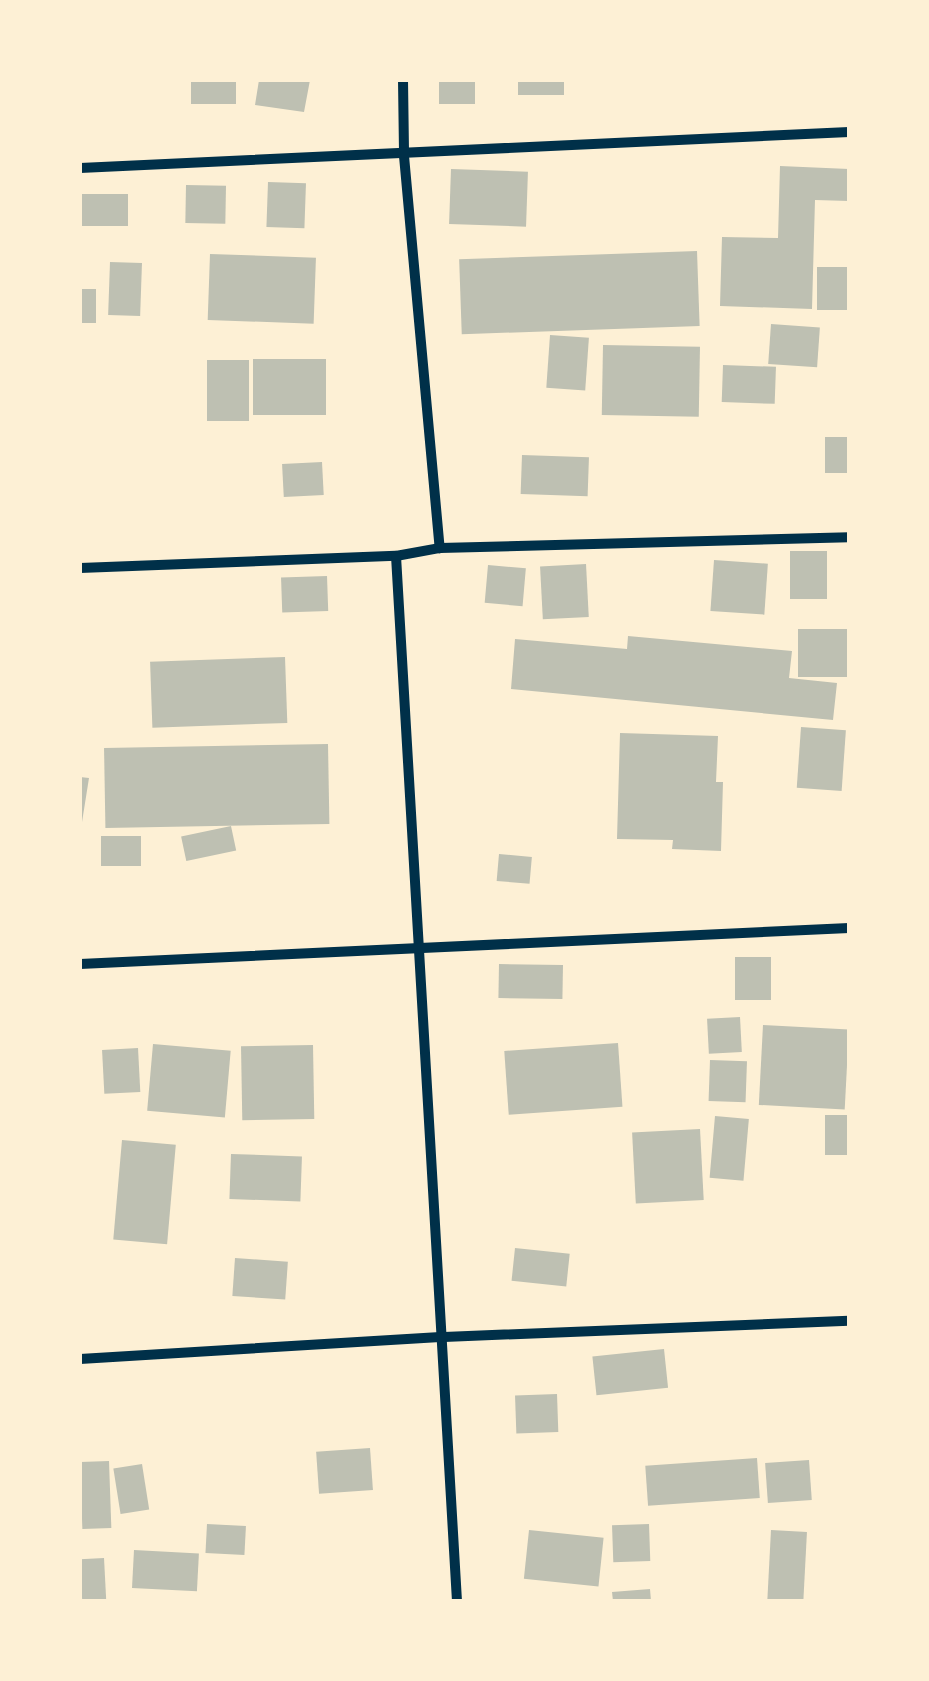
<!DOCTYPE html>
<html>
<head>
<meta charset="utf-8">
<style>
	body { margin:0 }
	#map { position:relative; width:929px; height:1681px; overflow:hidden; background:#fdf0d5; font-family:"Asap Condensed",sans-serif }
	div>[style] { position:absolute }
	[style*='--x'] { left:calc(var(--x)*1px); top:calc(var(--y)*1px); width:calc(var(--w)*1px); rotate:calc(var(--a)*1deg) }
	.building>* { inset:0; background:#bec0b2; transform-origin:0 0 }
	.minor>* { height:10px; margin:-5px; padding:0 5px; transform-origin:5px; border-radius:5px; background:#003049 }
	span { translate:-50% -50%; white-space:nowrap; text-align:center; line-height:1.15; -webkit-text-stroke:10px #fdf0d5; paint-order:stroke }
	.frame { position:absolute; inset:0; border:82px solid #fdf0d5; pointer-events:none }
</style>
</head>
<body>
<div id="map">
	<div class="building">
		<div style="left:191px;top:80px;width:45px;height:24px"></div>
		<div style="clip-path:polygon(259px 80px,310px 80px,304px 112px,255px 105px)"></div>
		<div style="left:439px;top:80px;width:36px;height:24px"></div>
		<div style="left:518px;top:80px;width:46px;height:15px"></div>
		<div style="clip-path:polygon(780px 166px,849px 169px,849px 201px,815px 200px,812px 309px,720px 306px,722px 237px,778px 238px)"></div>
		<div style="left:451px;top:169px;width:77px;height:55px;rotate:2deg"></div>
		<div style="left:268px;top:182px;width:38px;height:45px;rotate:2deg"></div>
		<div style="left:186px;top:185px;width:40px;height:38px;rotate:1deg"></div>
		<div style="left:80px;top:194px;width:48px;height:32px"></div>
		<div style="left:697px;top:251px;width:75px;height:238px;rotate:88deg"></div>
		<div style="left:210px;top:254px;width:106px;height:66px;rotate:2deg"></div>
		<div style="left:110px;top:262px;width:32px;height:53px;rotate:2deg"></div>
		<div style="left:849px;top:267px;width:43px;height:32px;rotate:90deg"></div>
		<div style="left:80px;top:289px;width:16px;height:34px"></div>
		<div style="left:771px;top:324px;width:49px;height:40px;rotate:4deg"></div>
		<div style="left:550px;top:335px;width:39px;height:53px;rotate:4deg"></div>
		<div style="left:603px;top:345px;width:97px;height:70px;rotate:1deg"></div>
		<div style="left:253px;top:359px;width:73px;height:56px"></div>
		<div style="left:207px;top:360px;width:42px;height:61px"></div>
		<div style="left:723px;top:365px;width:53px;height:37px;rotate:2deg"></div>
		<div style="left:825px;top:437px;width:24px;height:36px"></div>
		<div style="left:522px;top:455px;width:67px;height:39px;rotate:2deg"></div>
		<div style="left:322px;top:462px;width:33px;height:40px;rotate:87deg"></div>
		<div style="left:827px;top:551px;width:48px;height:37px;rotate:90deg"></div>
		<div style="left:714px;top:560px;width:54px;height:51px;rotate:4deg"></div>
		<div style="left:586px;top:564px;width:53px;height:46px;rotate:87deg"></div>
		<div style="left:488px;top:565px;width:38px;height:38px;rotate:5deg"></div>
		<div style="left:327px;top:576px;width:35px;height:46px;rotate:88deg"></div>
		<div style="left:849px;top:629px;width:48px;height:51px;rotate:90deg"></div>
		<div style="clip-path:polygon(628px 636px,792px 651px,789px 678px,837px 683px,833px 720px,511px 689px,515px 639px,627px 649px)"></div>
		<div style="left:285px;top:657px;width:66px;height:135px;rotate:88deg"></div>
		<div style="left:801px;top:727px;width:45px;height:61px;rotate:4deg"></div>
		<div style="clip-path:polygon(620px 733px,718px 736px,716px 782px,723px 782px,721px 851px,672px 849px,673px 840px,617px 839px)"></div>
		<div style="left:328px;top:744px;width:80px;height:224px;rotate:89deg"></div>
		<div style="clip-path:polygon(80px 777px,89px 778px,82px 822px,80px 822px)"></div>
		<div style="left:231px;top:826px;width:25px;height:51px;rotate:78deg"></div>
		<div style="left:101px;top:836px;width:40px;height:30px"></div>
		<div style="left:499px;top:854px;width:33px;height:27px;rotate:5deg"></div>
		<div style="left:771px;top:957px;width:43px;height:36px;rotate:90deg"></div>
		<div style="left:499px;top:964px;width:64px;height:34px;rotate:1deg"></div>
		<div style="left:740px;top:1017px;width:35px;height:33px;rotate:87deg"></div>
		<div style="left:763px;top:1025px;width:86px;height:80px;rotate:3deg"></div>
		<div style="left:618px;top:1043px;width:64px;height:114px;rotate:86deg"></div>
		<div style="left:153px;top:1044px;width:78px;height:67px;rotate:5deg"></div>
		<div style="left:313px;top:1045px;width:74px;height:72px;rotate:89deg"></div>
		<div style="left:138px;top:1048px;width:44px;height:36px;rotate:87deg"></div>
		<div style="left:710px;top:1060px;width:37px;height:41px;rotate:2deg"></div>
		<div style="left:849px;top:1115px;width:40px;height:24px;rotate:90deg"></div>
		<div style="left:715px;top:1116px;width:34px;height:62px;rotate:5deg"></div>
		<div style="left:700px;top:1129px;width:71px;height:68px;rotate:87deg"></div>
		<div style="left:122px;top:1140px;width:54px;height:100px;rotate:5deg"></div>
		<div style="left:231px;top:1154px;width:71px;height:45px;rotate:2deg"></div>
		<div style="left:515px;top:1248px;width:55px;height:33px;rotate:6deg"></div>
		<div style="left:235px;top:1258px;width:53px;height:38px;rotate:4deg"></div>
		<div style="left:664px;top:1349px;width:39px;height:72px;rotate:84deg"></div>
		<div style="left:557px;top:1394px;width:38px;height:42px;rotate:88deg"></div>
		<div style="left:370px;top:1448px;width:42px;height:54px;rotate:86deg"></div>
		<div style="left:757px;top:1458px;width:40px;height:112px;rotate:86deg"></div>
		<div style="left:809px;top:1460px;width:40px;height:44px;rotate:86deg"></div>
		<div style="left:109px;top:1461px;width:67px;height:29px;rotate:88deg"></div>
		<div style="left:142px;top:1464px;width:46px;height:29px;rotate:81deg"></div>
		<div style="left:207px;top:1524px;width:39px;height:29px;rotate:3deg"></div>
		<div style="left:649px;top:1524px;width:37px;height:37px;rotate:88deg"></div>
		<div style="left:529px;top:1530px;width:75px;height:49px;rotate:6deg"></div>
		<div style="left:771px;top:1530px;width:36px;height:71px;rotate:3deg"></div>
		<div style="left:134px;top:1550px;width:65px;height:38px;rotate:3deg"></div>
		<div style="left:104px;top:1558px;width:43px;height:24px;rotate:87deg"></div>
		<div style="clip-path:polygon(650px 1589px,651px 1601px,613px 1601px,612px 1592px)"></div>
	</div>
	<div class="minor">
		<div style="--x:403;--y:80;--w:76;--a:89.2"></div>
		<div style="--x:404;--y:156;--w:394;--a:84.8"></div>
		<div style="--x:80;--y:168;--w:770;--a:-2.68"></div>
		<div style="--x:396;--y:556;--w:1047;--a:86.66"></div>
		<div style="--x:80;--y:568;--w:316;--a:-2.2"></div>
		<div style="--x:396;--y:556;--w:45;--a:-10.3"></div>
		<div style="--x:440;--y:548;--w:409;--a:-1.5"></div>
		<div style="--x:80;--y:964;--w:770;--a:-2.68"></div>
		<div style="--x:80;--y:1359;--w:365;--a:-3.5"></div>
		<div style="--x:444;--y:1337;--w:405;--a:-2.3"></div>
	</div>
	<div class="frame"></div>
</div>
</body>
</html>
